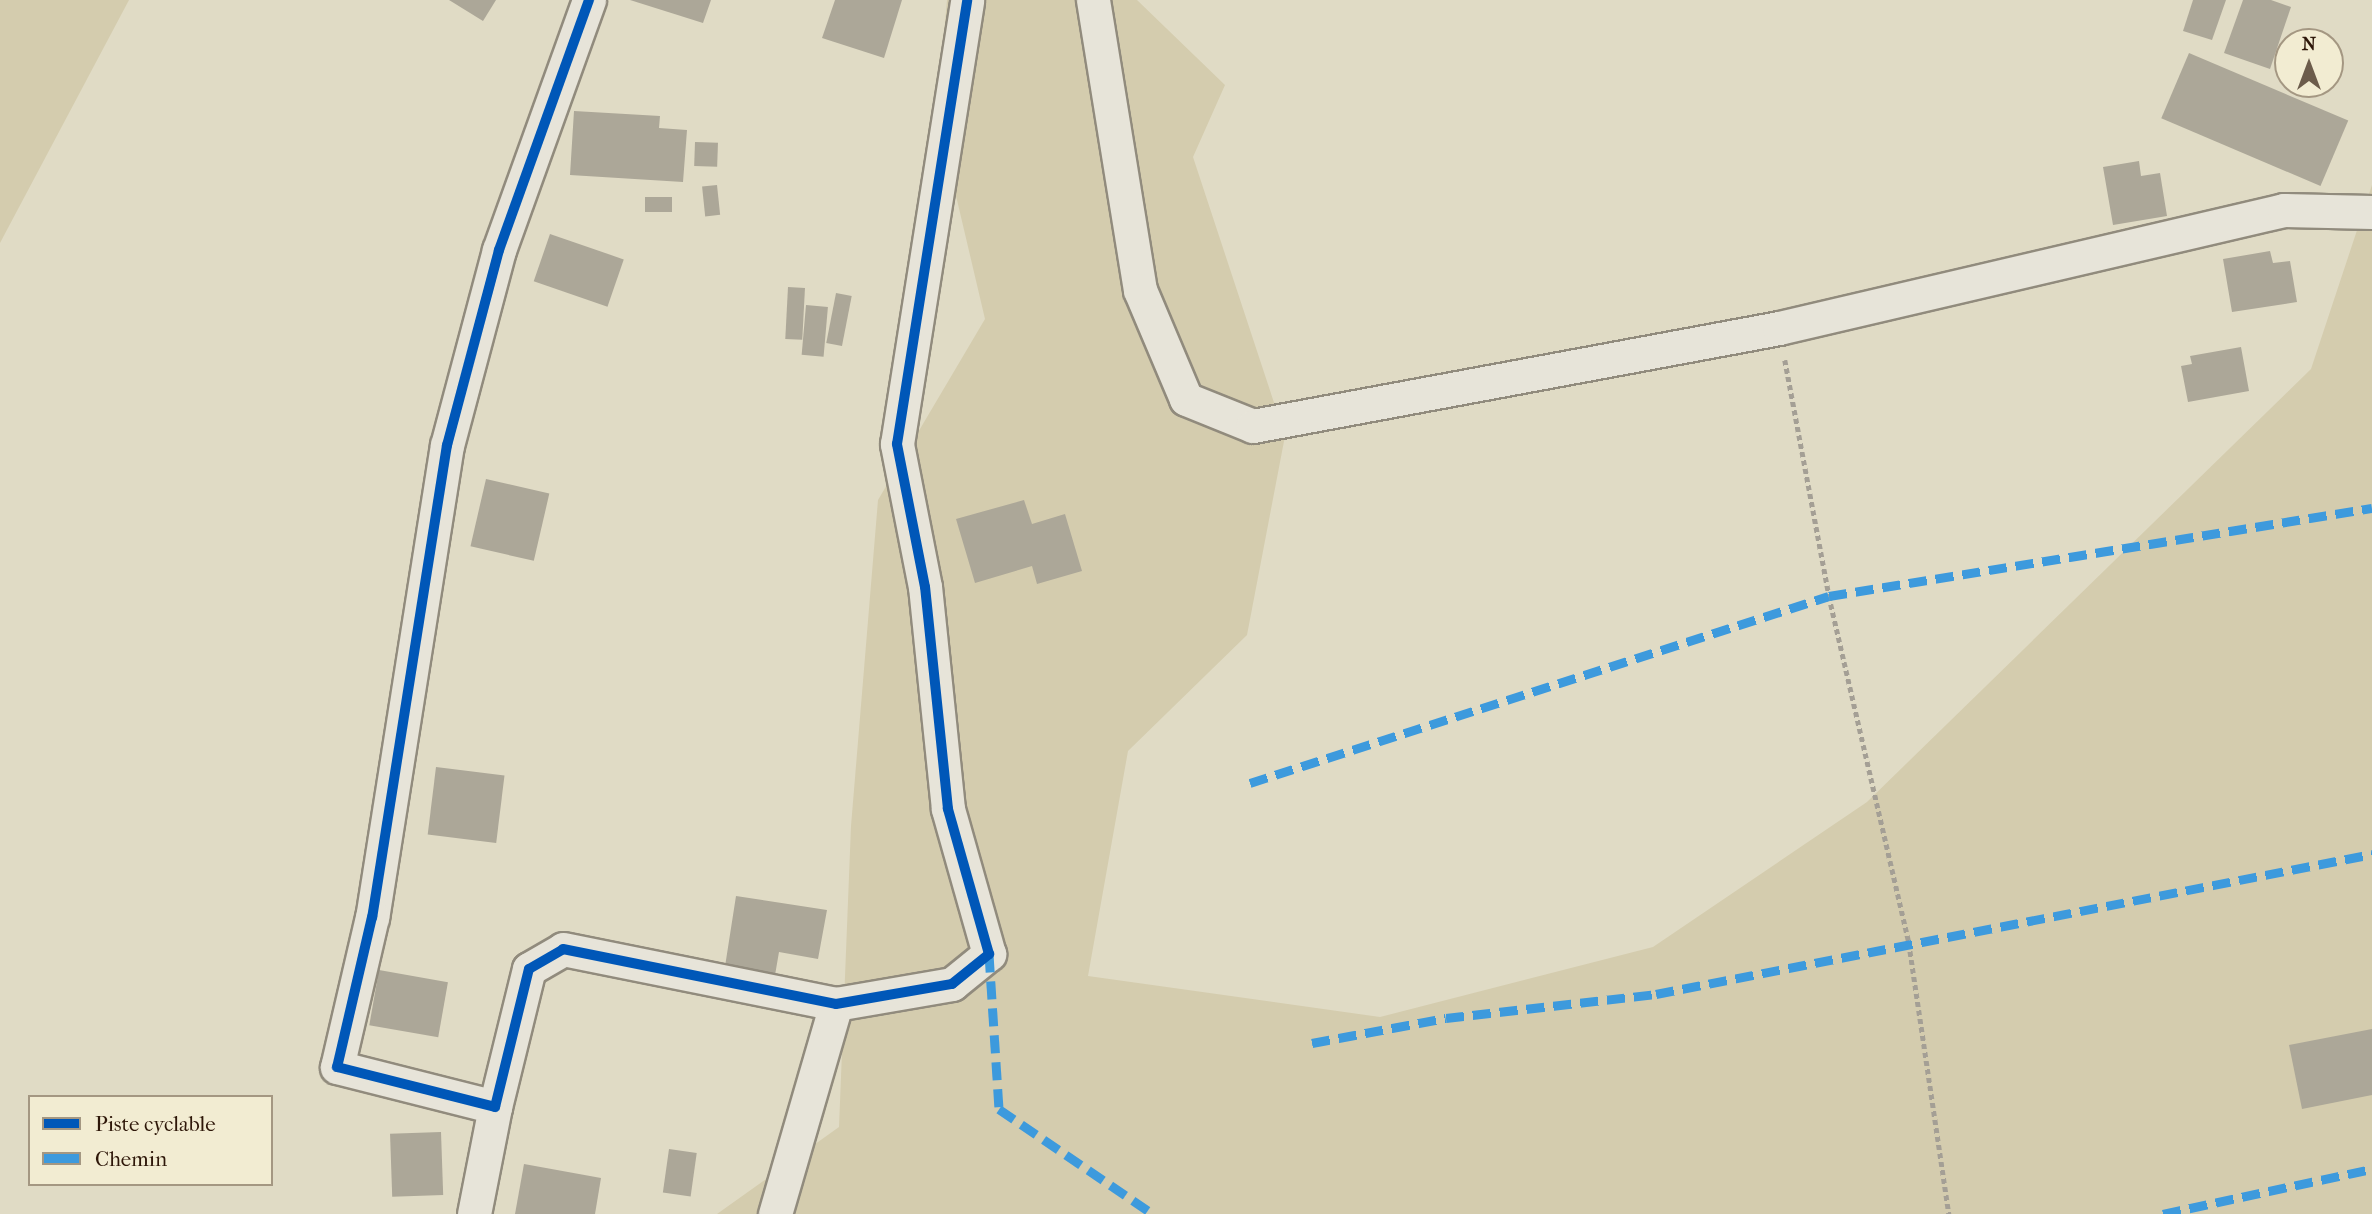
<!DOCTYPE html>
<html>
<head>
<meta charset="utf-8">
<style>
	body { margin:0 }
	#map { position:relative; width:2372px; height:1214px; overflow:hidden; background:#e0dbc5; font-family:"IM FELL French Canon",serif }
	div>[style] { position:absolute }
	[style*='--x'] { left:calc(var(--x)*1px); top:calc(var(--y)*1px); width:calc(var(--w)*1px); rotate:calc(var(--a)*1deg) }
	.green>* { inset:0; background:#d4ccae }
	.building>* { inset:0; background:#aca798; transform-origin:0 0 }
	.path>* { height:4.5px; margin-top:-2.25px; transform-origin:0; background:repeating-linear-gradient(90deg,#a49f95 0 5px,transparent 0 8.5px) }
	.roads { filter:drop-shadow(2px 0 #918b7d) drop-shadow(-2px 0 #918b7d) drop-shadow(0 2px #918b7d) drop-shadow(0 -2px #918b7d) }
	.street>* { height:33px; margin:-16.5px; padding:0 16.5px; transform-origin:16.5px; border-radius:16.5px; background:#e7e4d9 }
	.quiet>* { height:9px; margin-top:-4.5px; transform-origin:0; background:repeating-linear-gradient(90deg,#3d9add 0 18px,transparent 0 27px) }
	.cycleway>* { height:10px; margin:-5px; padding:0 5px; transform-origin:5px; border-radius:5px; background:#0057b8 }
	span { translate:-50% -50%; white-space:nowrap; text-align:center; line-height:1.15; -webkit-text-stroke:7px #f2ecd2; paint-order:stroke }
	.legend { position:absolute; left:28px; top:1095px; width:245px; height:91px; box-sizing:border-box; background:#f2ecd2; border:2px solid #a49782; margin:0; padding:9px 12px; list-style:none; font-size:21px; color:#2e1709 }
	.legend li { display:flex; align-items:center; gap:14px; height:35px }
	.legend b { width:35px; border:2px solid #a49782 }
	.north { position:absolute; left:2274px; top:28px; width:70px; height:70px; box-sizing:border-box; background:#f2ecd2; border:2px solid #a49782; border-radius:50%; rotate:0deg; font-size:19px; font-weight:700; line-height:28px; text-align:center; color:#2e1709 }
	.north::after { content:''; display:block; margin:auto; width:24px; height:32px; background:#6c5c4b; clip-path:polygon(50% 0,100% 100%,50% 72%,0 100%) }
</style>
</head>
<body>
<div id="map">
	<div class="green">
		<div style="clip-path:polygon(0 0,129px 0,0 243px)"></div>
		<div style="clip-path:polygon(947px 0,1137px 0,1225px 85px,1193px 157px,1285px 436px,1247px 635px,1128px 751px,1088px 976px,1380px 1017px,1653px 947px,1867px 802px,2311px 369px,2372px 185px,2372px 1214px,717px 1214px,839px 1127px,851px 826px,878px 500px,985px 319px,937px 115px)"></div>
	</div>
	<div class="building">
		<div style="clip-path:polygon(449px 0,496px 0,483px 21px)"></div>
		<div style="clip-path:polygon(630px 0,711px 0,703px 23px)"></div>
		<div style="clip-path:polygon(835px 0,902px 0,884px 58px,822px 38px)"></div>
		<div style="clip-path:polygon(2193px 0,2226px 0,2212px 40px,2183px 31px)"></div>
		<div style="clip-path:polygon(2243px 0,2271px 0,2291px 7px,2270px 69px,2224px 53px)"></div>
		<div style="left:2189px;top:53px;width:173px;height:71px;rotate:23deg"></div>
		<div style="clip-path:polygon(574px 111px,660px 116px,659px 128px,687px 130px,683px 182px,570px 175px)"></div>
		<div style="left:695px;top:142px;width:23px;height:24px;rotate:2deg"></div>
		<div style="clip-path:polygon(2139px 161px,2141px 176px,2160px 173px,2167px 216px,2113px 225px,2103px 167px)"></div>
		<div style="left:717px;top:185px;width:30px;height:15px;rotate:84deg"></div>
		<div style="left:672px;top:197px;width:15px;height:27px;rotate:90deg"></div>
		<div style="left:550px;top:234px;width:78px;height:50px;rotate:19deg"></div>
		<div style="clip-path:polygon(2270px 251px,2273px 263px,2290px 261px,2297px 302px,2232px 312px,2223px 259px)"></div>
		<div style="left:788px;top:287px;width:17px;height:52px;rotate:3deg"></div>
		<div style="left:836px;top:293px;width:16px;height:51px;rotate:11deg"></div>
		<div style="left:806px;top:305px;width:22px;height:50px;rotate:5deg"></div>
		<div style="clip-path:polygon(2241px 347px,2249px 391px,2188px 402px,2181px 366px,2192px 364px,2190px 356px)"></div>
		<div style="left:486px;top:479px;width:65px;height:69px;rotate:13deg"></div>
		<div style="clip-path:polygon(1024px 500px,1032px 524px,1065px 514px,1082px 571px,1037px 584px,1032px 566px,975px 583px,956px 519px)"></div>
		<div style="left:436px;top:767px;width:69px;height:68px;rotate:7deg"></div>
		<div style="clip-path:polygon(736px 896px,827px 910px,818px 959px,779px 952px,774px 981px,724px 973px)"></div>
		<div style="left:379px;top:970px;width:70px;height:56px;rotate:10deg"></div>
		<div style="clip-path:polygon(2372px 1029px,2372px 1095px,2302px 1109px,2289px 1045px)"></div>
		<div style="left:441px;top:1132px;width:63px;height:51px;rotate:88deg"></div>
		<div style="left:669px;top:1149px;width:28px;height:44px;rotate:8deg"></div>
		<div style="clip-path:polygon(524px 1164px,601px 1178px,595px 1214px,515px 1214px)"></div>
	</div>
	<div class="path">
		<div style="--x:1785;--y:360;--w:240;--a:79.4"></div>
		<div style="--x:1829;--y:596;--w:356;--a:77"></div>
		<div style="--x:1909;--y:943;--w:274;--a:81.6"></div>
	</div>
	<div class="roads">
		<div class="street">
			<div style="--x:589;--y:0;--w:266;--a:109.8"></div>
			<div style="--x:499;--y:250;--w:202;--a:104.9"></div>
			<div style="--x:447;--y:445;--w:478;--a:99"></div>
			<div style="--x:372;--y:917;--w:154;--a:103.1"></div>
			<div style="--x:337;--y:1067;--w:163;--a:14.2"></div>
			<div style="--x:495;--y:1107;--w:142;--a:-76.2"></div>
			<div style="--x:529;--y:969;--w:39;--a:-30"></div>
			<div style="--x:563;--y:949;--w:278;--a:11.4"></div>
			<div style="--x:836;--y:1004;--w:118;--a:-9.8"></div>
			<div style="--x:952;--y:984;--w:48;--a:-39"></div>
			<div style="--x:989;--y:954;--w:151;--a:-105.8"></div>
			<div style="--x:948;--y:809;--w:223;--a:-95.9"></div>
			<div style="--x:925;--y:587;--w:146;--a:-101.1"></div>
			<div style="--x:897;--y:444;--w:449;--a:-81"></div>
			<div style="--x:1093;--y:0;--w:294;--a:80.8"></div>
			<div style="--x:1140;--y:290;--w:118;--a:67.1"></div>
			<div style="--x:1186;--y:399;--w:72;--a:21.9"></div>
			<div style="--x:1253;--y:426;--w:535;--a:-10.55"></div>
			<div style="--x:1779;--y:328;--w:519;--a:-13.15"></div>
			<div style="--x:2284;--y:210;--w:88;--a:1.3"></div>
			<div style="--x:474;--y:1214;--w:109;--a:-78.9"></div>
			<div style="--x:775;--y:1214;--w:219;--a:-73.8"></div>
		</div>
	</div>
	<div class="quiet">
		<div style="--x:1250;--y:783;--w:608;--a:-17.9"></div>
		<div style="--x:1829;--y:596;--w:550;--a:-9.21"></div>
		<div style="--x:989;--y:954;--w:155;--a:86.3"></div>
		<div style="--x:999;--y:1109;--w:186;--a:34.3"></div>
		<div style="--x:1312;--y:1043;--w:136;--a:-10.6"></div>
		<div style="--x:1446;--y:1018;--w:211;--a:-6.5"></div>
		<div style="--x:1656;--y:994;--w:730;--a:-11.06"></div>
		<div style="--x:2163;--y:1214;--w:214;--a:-12.2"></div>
	</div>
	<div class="cycleway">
		<div style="--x:589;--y:0;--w:266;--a:109.8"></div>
		<div style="--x:499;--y:250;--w:202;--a:104.9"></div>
		<div style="--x:447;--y:445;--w:478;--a:99"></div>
		<div style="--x:372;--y:917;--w:154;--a:103.1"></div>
		<div style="--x:337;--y:1067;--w:163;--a:14.2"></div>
		<div style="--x:495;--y:1107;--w:142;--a:-76.2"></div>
		<div style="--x:529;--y:969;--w:39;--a:-30"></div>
		<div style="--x:563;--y:949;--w:278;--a:11.4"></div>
		<div style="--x:836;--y:1004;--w:118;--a:-9.8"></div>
		<div style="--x:952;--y:984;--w:48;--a:-39"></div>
		<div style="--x:989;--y:954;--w:151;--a:-105.8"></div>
		<div style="--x:948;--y:809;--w:223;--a:-95.9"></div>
		<div style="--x:925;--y:587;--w:146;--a:-101.1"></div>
		<div style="--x:897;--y:444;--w:449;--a:-81"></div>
	</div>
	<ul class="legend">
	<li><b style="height:9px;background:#0057b8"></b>Piste cyclable</li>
	<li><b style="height:9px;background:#3d9add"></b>Chemin</li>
	</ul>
	<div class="north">N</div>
</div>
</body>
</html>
